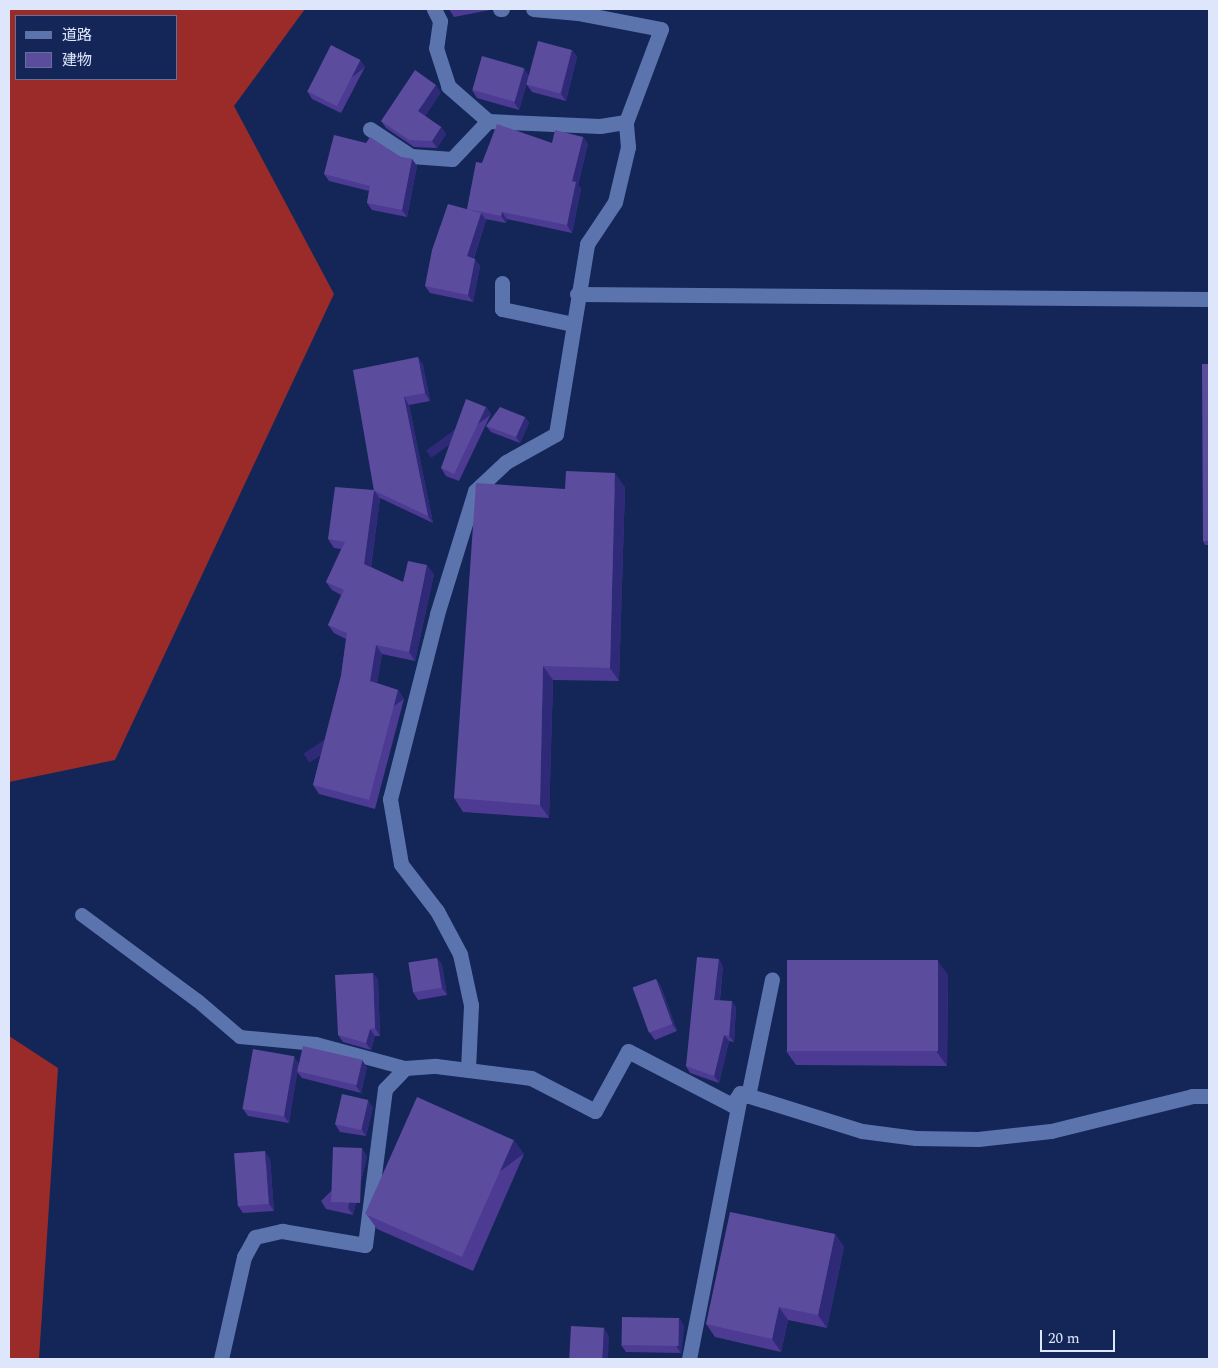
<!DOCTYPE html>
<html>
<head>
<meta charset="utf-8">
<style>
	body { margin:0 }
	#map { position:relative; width:1218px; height:1368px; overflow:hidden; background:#142558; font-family:Spectral,"Noto Sans JP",serif }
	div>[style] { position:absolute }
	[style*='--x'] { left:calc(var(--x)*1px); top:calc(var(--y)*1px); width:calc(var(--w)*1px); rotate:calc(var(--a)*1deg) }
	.forest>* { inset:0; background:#9b2b28 }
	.lane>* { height:14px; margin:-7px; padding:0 7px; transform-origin:7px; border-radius:7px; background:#5c74ae }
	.street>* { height:15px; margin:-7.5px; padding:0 7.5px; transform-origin:7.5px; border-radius:7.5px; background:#5c74ae }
	.wall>* { inset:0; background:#4c3a93 }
	.shaded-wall>* { inset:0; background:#2f2a77; transform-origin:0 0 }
	.building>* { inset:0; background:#5c4c9e; transform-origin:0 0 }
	span { translate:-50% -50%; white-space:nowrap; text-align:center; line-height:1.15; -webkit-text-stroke:4px #142558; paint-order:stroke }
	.frame { position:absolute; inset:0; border:10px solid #dde6fa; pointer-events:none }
	.legend { position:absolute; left:15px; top:15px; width:162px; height:65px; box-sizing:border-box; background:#142558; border:1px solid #647299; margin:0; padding:6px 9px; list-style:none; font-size:15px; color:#dde6fa }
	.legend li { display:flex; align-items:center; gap:10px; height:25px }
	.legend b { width:25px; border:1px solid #647299 }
	.scale { position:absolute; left:1040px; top:1330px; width:75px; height:22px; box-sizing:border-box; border:2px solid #dde6fa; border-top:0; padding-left:6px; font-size:15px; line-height:18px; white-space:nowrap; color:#dde6fa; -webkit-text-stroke:4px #142558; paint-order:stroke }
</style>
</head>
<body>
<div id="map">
	<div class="forest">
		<div style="clip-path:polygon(evenodd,9px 9px,305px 9px,234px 106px,334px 294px,115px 760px,9px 782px,9px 9px,16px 16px,176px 16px,176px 79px,16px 79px,16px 16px)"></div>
		<div style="clip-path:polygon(9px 1036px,58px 1068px,39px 1359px,9px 1359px)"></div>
	</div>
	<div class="lane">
		<div style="--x:82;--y:915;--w:144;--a:36.6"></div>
		<div style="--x:198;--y:1001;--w:55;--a:40.6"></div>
		<div style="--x:240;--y:1037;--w:76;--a:5.3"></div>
		<div style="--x:316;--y:1044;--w:92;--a:15.1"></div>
	</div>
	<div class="street">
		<div style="--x:434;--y:9;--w:13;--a:63"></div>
		<div style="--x:440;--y:21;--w:27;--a:98"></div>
		<div style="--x:436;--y:48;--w:40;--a:72"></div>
		<div style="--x:448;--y:86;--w:53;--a:41.2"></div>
		<div style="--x:500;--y:9;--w:2;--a:0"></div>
		<div style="--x:370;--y:129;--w:49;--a:33.4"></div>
		<div style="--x:411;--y:156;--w:41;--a:4.2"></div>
		<div style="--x:452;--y:159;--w:52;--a:-46.5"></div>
		<div style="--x:488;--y:121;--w:112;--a:2.6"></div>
		<div style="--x:600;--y:126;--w:26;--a:-9"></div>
		<div style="--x:502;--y:283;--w:26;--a:90"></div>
		<div style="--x:502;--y:309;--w:73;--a:11.9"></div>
		<div style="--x:577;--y:294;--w:632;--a:0.45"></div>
		<div style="--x:468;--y:1069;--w:64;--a:-87.3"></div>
		<div style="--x:471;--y:1005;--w:52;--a:-102.2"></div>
		<div style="--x:460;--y:954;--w:49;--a:-118.1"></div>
		<div style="--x:437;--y:911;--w:59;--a:-127.5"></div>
		<div style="--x:401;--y:864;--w:66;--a:-99.6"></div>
		<div style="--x:390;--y:799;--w:191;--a:-75.7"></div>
		<div style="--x:437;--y:614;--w:129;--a:-72.8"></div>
		<div style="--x:475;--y:491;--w:42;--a:-43.1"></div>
		<div style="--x:506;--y:462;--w:57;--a:-29.2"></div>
		<div style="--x:556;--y:434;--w:193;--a:-80.7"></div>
		<div style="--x:587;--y:244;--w:50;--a:-56.3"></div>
		<div style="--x:615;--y:202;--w:57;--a:-76.7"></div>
		<div style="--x:628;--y:147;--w:25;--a:-95"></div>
		<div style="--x:626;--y:122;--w:99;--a:-69.4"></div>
		<div style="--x:661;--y:29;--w:85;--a:-169.1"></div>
		<div style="--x:578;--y:13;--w:45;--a:-174.9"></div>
		<div style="--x:748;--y:1096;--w:119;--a:-78.4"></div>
		<div style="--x:221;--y:1359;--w:105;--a:-77.3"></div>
		<div style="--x:244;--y:1257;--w:23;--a:-61"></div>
		<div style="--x:255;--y:1237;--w:28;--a:-13"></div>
		<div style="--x:282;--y:1231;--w:84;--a:9.6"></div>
		<div style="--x:365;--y:1245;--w:157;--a:-82.7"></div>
		<div style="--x:385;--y:1089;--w:29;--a:-46"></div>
		<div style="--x:405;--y:1068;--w:31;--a:-4"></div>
		<div style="--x:436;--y:1066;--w:96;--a:7.2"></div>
		<div style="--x:531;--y:1078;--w:72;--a:27.3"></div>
		<div style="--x:595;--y:1111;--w:68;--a:-61.2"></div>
		<div style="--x:628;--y:1051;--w:117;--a:27.4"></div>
		<div style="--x:732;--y:1105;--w:14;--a:-56"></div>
		<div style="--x:740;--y:1093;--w:128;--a:17.3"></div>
		<div style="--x:862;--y:1131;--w:54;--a:7.4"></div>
		<div style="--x:916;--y:1138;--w:62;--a:0.9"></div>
		<div style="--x:978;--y:1139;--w:73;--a:-6.3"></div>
		<div style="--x:1051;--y:1131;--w:145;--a:-13.9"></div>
		<div style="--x:1192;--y:1096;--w:17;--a:0"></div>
		<div style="--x:689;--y:1359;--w:268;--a:-79"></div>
	</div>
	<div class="wall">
		<div style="clip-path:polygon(449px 9px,490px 9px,490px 10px,454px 17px)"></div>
		<div style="clip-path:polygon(572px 50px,577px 57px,566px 101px,532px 92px,527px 85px,528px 79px,519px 110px,477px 98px,472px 90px,529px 75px)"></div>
		<div style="clip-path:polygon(360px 60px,365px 67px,341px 113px,312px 99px,307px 91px)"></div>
		<div style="clip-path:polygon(441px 92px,425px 116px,441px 127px,446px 134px,437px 148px,414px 147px,386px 128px,381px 121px)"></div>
		<div style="clip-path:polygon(583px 137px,588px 144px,578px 185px,581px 189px,572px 233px,507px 219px,506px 223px,485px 219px,486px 220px,474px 258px,480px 266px,473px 302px,430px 293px,425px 286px,467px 209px,482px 163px,552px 143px)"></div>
		<div style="clip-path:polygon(366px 143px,401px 157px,412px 159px,417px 166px,407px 217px,372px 210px,367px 203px,369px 191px,329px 181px,324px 174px)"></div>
		<div style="clip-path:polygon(418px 357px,423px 365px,430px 401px,409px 405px,433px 523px,380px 498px,371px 567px,403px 582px,434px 574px,415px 661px,382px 654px,377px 683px,398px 690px,404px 699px,375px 809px,319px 794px,313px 785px,341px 676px,346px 639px,334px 633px,328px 625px,341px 595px,332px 590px,326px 582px,341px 549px,334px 548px,328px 539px,374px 490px)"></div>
		<div style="clip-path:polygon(1209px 364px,1209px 545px,1205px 545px,1203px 541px)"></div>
		<div style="clip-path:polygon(486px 407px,491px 414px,459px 481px,446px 476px,441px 468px)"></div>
		<div style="clip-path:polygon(525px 417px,529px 423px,520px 443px,491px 432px,486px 426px)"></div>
		<div style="clip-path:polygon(625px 487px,619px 681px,553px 680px,549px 818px,463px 812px,454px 798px,565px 489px)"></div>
		<div style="clip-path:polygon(437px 958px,442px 965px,447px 995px,418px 1000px,413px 992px)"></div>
		<div style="clip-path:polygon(723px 966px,720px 1000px,736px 1007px,734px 1042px,729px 1041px,719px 1083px,690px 1073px,686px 1066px)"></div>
		<div style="clip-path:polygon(373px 973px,378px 980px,380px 1036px,375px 1036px,371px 1050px,343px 1042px,338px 1035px)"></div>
		<div style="clip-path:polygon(948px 975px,947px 1066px,796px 1065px,786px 1051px)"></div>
		<div style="clip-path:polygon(656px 979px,661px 987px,677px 1031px,655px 1040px,650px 1033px)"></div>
		<div style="clip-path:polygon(299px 1063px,367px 1067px,361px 1093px,302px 1078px,297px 1072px,289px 1123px,248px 1116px,243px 1109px)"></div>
		<div style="clip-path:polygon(373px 1107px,366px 1136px,340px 1132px,335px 1124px)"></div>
		<div style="clip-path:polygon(524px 1154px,473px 1271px,377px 1229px,367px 1215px)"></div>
		<div style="clip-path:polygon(367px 1156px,353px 1215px,326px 1209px,321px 1201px)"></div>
		<div style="clip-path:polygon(270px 1159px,274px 1211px,243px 1213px,238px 1206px)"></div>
		<div style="clip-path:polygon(835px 1234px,844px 1247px,827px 1328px,788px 1320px,781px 1352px,715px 1337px,706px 1324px)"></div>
		<div style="clip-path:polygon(679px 1318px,684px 1326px,681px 1353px,626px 1352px,621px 1345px)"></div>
	</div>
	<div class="shaded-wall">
		<div style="clip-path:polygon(572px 50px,577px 57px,566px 101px,561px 94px)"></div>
		<div style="left:360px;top:60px;width:9px;height:52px;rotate:54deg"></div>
		<div style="clip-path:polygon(524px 68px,529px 76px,519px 110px,514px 102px)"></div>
		<div style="clip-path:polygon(436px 85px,441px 92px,423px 119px,418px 111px)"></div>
		<div style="clip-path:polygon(441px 127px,446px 134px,437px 148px,432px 141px)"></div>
		<div style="clip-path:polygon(583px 137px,588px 144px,578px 185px,581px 189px,572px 233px,567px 225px,572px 181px)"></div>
		<div style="clip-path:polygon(412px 159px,417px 166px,407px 217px,402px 210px)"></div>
		<div style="clip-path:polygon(502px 212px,507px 219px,506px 223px,501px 216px)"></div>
		<div style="clip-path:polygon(481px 213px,486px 220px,472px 263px,467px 256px)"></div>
		<div style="clip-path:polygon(475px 259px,480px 266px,473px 302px,468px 295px)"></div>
		<div style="clip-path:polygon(418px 357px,423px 365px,430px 401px,425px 393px)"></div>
		<div style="clip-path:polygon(404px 397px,409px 405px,433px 523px,428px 516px)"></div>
		<div style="left:486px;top:407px;width:9px;height:74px;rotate:54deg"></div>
		<div style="clip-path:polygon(525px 417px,529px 423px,520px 443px,516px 437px)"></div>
		<div style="clip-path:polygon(615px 473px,625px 487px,619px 681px,610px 668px)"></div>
		<div style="clip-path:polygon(374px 490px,380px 499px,370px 572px,364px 564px)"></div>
		<div style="clip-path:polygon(427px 565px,434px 574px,415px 661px,409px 652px)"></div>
		<div style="clip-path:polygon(376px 645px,382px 654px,376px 690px,370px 681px)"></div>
		<div style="clip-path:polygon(543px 666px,553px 680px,549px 818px,540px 805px)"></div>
		<div style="left:398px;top:690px;width:11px;height:114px;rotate:56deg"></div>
		<div style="clip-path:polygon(437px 958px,442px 965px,447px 995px,442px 988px)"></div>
		<div style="clip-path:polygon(719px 959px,723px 966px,719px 1006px,714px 1000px)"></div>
		<div style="clip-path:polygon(938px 961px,948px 975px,947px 1066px,937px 1052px)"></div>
		<div style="clip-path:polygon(373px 973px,378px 980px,380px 1036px,375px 1028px)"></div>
		<div style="clip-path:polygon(656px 979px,661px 987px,677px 1031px,672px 1024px)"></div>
		<div style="clip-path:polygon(732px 1001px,736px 1007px,734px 1042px,729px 1036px)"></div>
		<div style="clip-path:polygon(370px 1029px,375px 1036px,371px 1050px,366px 1043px)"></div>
		<div style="clip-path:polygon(724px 1035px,729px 1041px,719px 1083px,714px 1076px)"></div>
		<div style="clip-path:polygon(294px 1056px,299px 1064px,289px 1123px,284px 1116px)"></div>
		<div style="clip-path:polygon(362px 1060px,367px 1067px,361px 1093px,356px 1086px)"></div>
		<div style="clip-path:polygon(368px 1100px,373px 1107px,366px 1136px,361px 1129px)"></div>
		<div style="left:514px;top:1140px;width:17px;height:128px;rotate:54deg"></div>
		<div style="clip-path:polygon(362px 1148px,367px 1156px,353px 1215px,348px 1208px)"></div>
		<div style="clip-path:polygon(265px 1151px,270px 1159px,274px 1211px,269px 1204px)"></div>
		<div style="clip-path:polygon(835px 1234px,844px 1247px,827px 1328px,818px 1315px)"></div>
		<div style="clip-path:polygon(779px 1307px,788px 1320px,781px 1352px,772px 1339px)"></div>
		<div style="clip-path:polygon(679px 1318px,684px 1326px,681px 1353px,676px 1346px)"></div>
		<div style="clip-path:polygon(604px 1328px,609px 1336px,608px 1359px,602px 1359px)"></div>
	</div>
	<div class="building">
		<div style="left:538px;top:41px;width:35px;height:45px;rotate:15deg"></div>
		<div style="left:331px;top:45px;width:33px;height:52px;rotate:27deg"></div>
		<div style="left:482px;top:56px;width:44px;height:35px;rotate:16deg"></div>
		<div style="clip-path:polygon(415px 70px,436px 85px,418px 111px,441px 127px,432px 141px,409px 140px,381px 121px)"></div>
		<div style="clip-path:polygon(497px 124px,552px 143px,555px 130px,583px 137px,572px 181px,576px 182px,567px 225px,502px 212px,501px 216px,467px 209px,476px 162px,482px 163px)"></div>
		<div style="clip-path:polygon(334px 135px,366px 143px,370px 137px,401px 157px,412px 159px,402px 210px,367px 203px,370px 186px,324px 174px)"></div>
		<div style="clip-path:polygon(448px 204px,481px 213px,467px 256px,475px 259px,468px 295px,425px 286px,432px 250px)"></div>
		<div style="clip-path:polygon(418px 357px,425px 393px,404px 397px,428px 516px,375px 491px,374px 490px,374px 491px,353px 370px)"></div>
		<div style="clip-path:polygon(1202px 364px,1209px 364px,1209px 541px,1203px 541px)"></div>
		<div style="clip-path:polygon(466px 399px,486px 407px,454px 474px,441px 468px)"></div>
		<div style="clip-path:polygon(500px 407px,525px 417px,516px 437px,486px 426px)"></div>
		<div style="clip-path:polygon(566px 471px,615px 473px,610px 668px,543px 666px,540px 805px,454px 798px,476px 483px,565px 489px)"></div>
		<div style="clip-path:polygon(335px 487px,374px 490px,364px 564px,403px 582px,408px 561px,427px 565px,409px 652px,376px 645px,370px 681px,398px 690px,369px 800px,313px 785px,341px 676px,347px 633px,328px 625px,344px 590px,326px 582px,345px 542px,328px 539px)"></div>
		<div style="clip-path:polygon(697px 957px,719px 959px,714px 1000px,732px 1001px,729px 1036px,724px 1035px,714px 1076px,686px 1066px)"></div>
		<div style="left:437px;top:958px;width:30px;height:29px;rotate:81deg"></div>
		<div style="left:787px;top:960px;width:151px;height:91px"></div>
		<div style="clip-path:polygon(373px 973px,375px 1028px,370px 1029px,366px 1043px,338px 1035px,335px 975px)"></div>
		<div style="left:656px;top:979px;width:48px;height:25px;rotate:70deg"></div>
		<div style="left:303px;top:1046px;width:61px;height:26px;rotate:13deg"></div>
		<div style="left:253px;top:1049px;width:42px;height:61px;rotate:10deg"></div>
		<div style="left:342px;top:1094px;width:27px;height:31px;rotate:13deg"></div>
		<div style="left:417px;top:1097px;width:106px;height:128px;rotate:24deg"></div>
		<div style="left:333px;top:1147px;width:29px;height:55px;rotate:2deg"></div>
		<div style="left:265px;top:1151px;width:53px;height:31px;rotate:86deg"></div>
		<div style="clip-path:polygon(730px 1212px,835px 1234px,818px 1315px,779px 1307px,772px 1339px,706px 1324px)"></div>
		<div style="left:622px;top:1317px;width:57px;height:28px;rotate:1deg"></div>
		<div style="left:571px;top:1326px;width:33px;height:33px;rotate:3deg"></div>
	</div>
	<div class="frame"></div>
	<ul class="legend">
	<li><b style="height:6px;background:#5c74ae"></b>道路</li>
	<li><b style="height:14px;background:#5c4c9e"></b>建物</li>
	</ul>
	<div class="scale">20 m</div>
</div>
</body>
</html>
